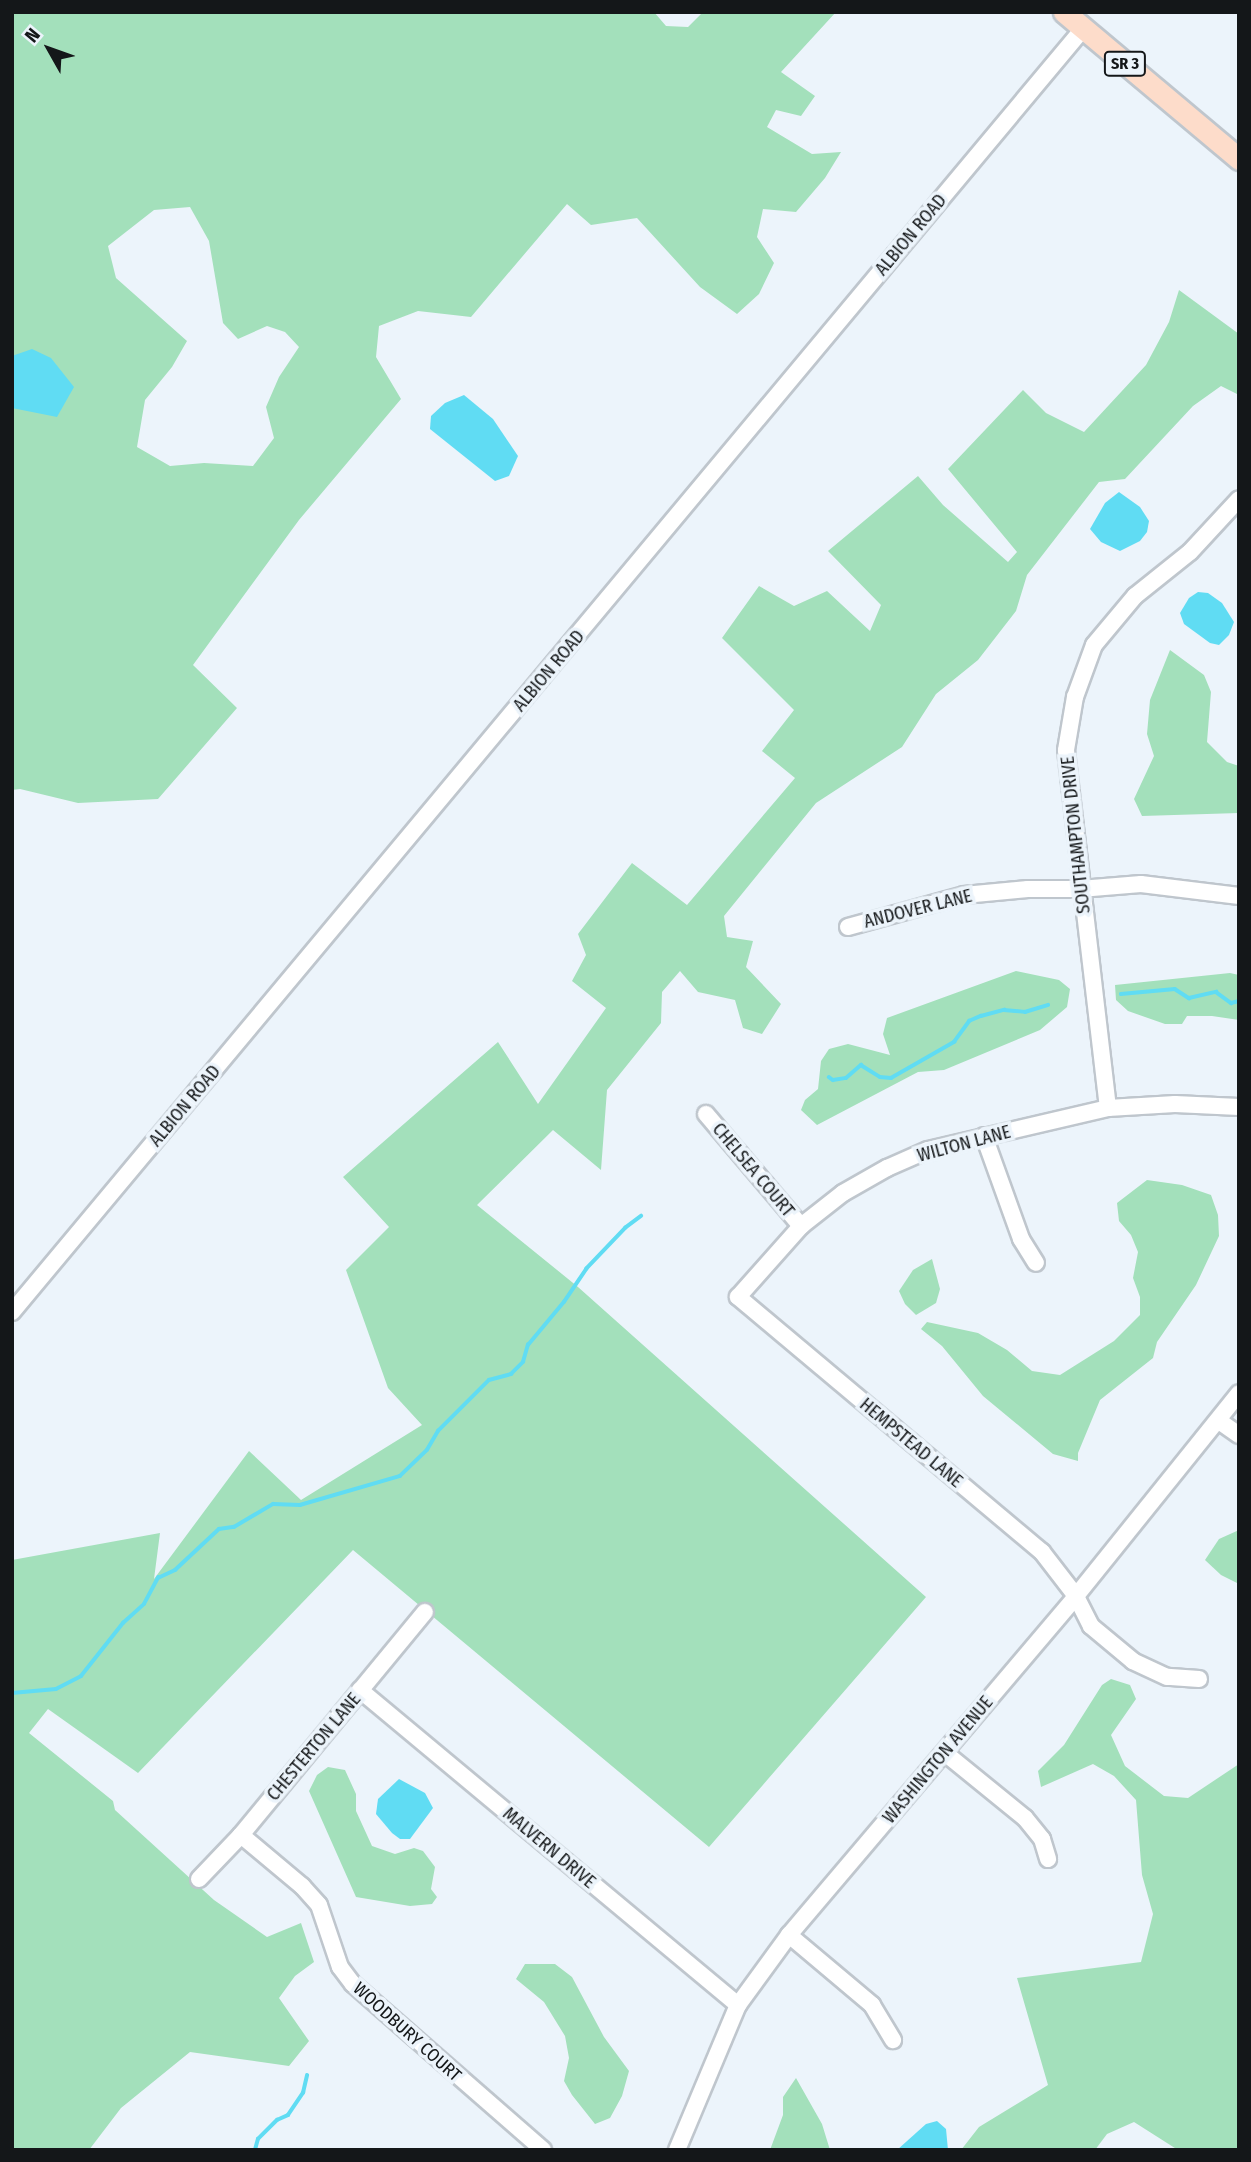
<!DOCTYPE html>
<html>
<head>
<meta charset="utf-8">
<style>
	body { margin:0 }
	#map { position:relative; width:1251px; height:2162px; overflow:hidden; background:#ecf4fb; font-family:"Fira Sans Condensed",sans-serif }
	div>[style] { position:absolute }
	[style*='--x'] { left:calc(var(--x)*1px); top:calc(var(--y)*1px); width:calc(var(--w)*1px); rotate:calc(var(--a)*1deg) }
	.green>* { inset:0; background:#a3e0bb }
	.water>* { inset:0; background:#60dcf3 }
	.stream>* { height:3.5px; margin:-1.75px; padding:0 1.75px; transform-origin:1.75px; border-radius:1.75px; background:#60dcf3 }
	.roads { filter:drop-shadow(2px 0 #bfc6cd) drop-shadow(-2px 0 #bfc6cd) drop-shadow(0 2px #bfc6cd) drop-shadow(0 -2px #bfc6cd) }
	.minor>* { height:16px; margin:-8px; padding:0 8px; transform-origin:8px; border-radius:8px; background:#fff }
	.major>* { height:21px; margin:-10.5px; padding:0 10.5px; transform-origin:10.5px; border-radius:10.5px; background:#fddcca }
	span { translate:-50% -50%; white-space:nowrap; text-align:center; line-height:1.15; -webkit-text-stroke:7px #ecf4fb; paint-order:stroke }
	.shield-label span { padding:2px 5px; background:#ecf4fb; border:2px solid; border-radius:5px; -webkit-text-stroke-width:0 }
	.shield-label { font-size:16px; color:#141719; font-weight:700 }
	.street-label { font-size:18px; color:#141719 }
	.frame { position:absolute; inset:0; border:14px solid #141719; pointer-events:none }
	.north { position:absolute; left:14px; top:14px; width:70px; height:70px; -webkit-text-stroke:5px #ecf4fb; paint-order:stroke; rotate:310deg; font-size:19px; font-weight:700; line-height:28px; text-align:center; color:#141719 }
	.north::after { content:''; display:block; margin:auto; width:24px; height:32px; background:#141719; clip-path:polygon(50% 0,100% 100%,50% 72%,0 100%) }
</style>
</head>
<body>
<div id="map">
	<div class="green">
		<div style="clip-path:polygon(evenodd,12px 12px,654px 12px,666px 26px,688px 27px,703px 12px,836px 12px,781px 72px,815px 96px,801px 116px,776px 110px,767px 127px,812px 154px,841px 152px,825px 178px,796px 212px,763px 209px,757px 237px,774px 263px,759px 294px,737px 314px,700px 287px,637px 218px,591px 225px,567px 204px,471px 317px,418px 311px,379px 326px,376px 357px,401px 399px,299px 520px,193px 665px,237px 708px,158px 799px,78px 803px,20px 789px,12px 790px,12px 12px,190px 207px,209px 241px,223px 323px,238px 339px,267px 326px,285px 332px,299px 347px,279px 377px,266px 407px,274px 438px,253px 466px,204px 463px,170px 466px,137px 447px,145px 400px,172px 367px,187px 341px,116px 278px,108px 246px,154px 210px,190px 207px)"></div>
		<div style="clip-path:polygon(1179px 290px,1239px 334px,1239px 395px,1221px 386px,1193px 406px,1125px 479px,1099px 482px,1027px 575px,1016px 611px,978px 660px,936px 694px,902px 747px,816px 803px,724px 916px,727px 937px,753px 941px,746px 967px,781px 1004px,762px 1034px,743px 1028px,735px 1000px,698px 992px,680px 971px,662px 992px,661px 1023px,607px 1090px,601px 1170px,553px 1130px,477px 1205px,578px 1287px,926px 1597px,709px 1847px,353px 1550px,138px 1773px,48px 1709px,29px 1733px,113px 1801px,115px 1810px,214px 1900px,267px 1937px,301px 1923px,314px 1962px,295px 1976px,279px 1998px,309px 2041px,289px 2066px,190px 2052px,121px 2108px,89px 2150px,12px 2150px,12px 1560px,160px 1533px,154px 1579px,249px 1451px,301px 1500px,422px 1425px,388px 1388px,346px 1270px,389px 1227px,343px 1177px,498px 1042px,538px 1104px,606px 1008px,572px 981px,586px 955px,578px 934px,632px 863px,687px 905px,795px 778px,762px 751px,794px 710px,722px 638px,759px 586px,794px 606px,827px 591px,870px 631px,881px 605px,828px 551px,918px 476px,943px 505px,1008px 562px,1017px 552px,948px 469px,1023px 390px,1046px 413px,1084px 432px,1146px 365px,1169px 322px)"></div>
		<div style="clip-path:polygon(1170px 650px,1204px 675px,1211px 692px,1207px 742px,1227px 762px,1239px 766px,1239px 813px,1142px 816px,1134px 799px,1154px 756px,1147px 734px,1150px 700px)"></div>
		<div style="clip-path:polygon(1016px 971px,1059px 980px,1070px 989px,1067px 1007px,1040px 1030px,944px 1070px,918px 1072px,817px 1125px,801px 1110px,805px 1100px,818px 1089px,821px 1061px,829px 1049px,848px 1044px,890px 1055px,883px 1034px,887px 1018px)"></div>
		<div style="clip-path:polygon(1230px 973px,1239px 975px,1239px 1020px,1212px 1016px,1187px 1016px,1182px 1024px,1165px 1024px,1128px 1011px,1116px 1000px,1115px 985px)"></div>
		<div style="clip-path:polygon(1147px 1180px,1182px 1185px,1211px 1195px,1218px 1215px,1219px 1236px,1196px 1285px,1157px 1342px,1153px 1358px,1100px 1400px,1078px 1453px,1078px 1461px,1053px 1454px,983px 1396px,942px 1346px,921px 1329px,927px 1322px,978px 1333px,1007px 1350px,1032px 1371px,1060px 1375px,1114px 1341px,1140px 1315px,1140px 1297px,1133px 1278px,1138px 1252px,1131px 1235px,1119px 1221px,1117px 1203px)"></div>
		<div style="clip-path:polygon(932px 1259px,940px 1289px,936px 1303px,916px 1315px,905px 1304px,899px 1291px,913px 1270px)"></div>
		<div style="clip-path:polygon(1239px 1530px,1239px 1584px,1221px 1575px,1205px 1560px,1219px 1539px)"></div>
		<div style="clip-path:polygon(1111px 1679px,1130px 1685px,1136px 1699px,1111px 1735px,1125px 1766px,1164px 1796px,1188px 1798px,1239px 1764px,1239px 2150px,1178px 2150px,1134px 2122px,1107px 2134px,1095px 2150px,961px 2150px,979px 2127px,1048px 2085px,1017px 1978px,1141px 1962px,1153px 1914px,1142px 1875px,1136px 1800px,1114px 1776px,1093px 1764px,1041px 1787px,1038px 1771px,1064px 1745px,1102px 1685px)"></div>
		<div style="clip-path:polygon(328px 1767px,345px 1770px,356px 1794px,356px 1811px,372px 1846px,395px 1854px,414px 1848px,423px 1851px,435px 1867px,431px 1889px,437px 1897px,432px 1904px,410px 1906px,356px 1897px,309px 1791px,317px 1775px)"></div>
		<div style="clip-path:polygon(525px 1964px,555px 1964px,572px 1977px,604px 2037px,629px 2071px,622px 2096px,610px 2118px,595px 2124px,572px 2095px,564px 2081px,569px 2058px,565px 2036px,544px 2002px,516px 1979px)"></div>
		<div style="clip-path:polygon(796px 2078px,822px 2124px,830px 2150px,770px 2150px,783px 2115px,783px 2097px)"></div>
	</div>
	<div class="water">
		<div style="clip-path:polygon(32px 349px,51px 358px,74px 387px,57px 417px,12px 408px,12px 356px)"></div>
		<div style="clip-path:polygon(464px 395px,493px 419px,518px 456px,509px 476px,495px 481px,430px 429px,431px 416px,445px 403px)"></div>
		<div style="clip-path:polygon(1119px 492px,1140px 507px,1149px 521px,1147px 532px,1140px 541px,1120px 551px,1101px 542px,1090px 529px,1105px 503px)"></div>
		<div style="clip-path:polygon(1198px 592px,1208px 593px,1222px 603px,1234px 622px,1229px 635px,1219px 645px,1210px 643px,1184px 624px,1180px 613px,1189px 598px)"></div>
		<div style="clip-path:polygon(399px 1779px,425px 1793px,433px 1808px,410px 1839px,400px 1839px,392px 1833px,376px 1814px,378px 1799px)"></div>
		<div style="clip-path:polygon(937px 2121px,946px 2129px,948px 2150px,897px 2150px,926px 2124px)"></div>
	</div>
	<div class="stream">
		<div style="--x:1121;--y:994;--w:54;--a:-5.3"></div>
		<div style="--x:1175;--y:989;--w:17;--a:33"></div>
		<div style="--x:1189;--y:998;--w:28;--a:-13"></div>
		<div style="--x:1216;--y:992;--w:19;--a:36"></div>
		<div style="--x:1231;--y:1003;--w:8;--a:-14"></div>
		<div style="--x:829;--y:1077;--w:5;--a:37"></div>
		<div style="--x:833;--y:1080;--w:13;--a:-9"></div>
		<div style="--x:846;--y:1078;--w:20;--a:-41"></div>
		<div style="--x:861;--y:1065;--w:22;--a:32"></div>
		<div style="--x:880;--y:1077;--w:11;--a:5"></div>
		<div style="--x:891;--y:1078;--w:73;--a:-29.7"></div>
		<div style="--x:954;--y:1042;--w:26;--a:-54"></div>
		<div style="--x:969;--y:1021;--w:13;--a:-23"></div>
		<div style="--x:981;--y:1016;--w:24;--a:-15"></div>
		<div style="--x:1004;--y:1010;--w:21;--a:5"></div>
		<div style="--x:1025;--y:1012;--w:24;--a:-17"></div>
		<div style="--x:12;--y:1693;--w:44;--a:-5.2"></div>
		<div style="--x:56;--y:1689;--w:28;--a:-27"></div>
		<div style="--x:81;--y:1676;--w:68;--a:-51.6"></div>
		<div style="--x:123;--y:1623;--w:28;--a:-42"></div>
		<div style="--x:144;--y:1604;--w:30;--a:-62"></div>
		<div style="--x:158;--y:1578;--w:19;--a:-25"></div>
		<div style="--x:175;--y:1570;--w:60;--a:-43"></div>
		<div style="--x:219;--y:1529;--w:15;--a:-8"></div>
		<div style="--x:234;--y:1527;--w:45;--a:-30.5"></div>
		<div style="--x:273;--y:1504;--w:27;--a:2"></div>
		<div style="--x:300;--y:1505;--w:104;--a:-16.2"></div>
		<div style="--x:400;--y:1476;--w:37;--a:-44"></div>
		<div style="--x:427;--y:1450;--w:22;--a:-60"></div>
		<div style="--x:438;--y:1431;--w:72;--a:-45"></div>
		<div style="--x:489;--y:1380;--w:23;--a:-15"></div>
		<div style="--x:511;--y:1374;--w:17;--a:-45"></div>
		<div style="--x:523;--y:1362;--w:18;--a:-74"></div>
		<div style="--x:528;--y:1345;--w:56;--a:-50.1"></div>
		<div style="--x:564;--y:1302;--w:40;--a:-56"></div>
		<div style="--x:586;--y:1269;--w:57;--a:-46.4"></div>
		<div style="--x:625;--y:1228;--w:20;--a:-37"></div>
		<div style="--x:255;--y:2150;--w:11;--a:-75"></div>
		<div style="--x:258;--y:2139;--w:27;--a:-45"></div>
		<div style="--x:277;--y:2120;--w:12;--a:-24"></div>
		<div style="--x:288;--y:2115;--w:27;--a:-56"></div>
		<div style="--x:303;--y:2093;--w:18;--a:-77"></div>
	</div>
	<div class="roads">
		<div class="minor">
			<div style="--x:848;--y:927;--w:120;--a:-15.4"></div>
			<div style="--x:964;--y:895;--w:64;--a:-5.4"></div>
			<div style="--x:1028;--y:889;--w:52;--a:0"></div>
			<div style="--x:1080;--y:889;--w:61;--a:-4.7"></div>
			<div style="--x:1141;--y:884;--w:99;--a:7"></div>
			<div style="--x:1108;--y:1108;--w:360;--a:-96.7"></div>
			<div style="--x:1066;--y:750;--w:54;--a:-80.4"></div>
			<div style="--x:1075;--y:697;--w:55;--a:-69.9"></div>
			<div style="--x:1094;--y:645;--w:64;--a:-50.1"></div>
			<div style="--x:1135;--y:596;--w:70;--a:-38.7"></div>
			<div style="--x:1190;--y:552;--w:72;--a:-47.2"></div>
			<div style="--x:706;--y:1114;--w:147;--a:49.7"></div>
			<div style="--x:984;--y:1136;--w:109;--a:70.2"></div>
			<div style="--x:1021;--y:1239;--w:28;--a:58"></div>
			<div style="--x:12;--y:1312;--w:1671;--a:-50.15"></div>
			<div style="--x:1219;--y:1421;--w:24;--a:35"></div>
			<div style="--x:1199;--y:1679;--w:32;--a:-176"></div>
			<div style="--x:1167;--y:1677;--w:38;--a:-155"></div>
			<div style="--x:1133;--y:1661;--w:55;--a:-140.2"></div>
			<div style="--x:1091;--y:1626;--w:34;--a:-117"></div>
			<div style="--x:1076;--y:1596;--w:56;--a:-127.7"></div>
			<div style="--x:1042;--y:1552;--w:397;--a:-140"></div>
			<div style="--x:738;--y:1297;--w:95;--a:-48.4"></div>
			<div style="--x:801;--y:1226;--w:53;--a:-38.2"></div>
			<div style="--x:843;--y:1193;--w:51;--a:-29.6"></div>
			<div style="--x:887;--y:1168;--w:45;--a:-23.7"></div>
			<div style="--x:928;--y:1150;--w:185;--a:-13.1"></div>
			<div style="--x:1108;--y:1108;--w:67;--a:-3.4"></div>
			<div style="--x:1175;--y:1104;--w:64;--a:2.7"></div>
			<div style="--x:360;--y:1690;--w:492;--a:39.8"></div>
			<div style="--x:945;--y:1753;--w:103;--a:39.1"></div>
			<div style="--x:1025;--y:1818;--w:27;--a:51"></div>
			<div style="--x:1042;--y:1839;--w:21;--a:73"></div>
			<div style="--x:241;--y:1835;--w:80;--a:39.9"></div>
			<div style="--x:302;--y:1886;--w:25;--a:48"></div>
			<div style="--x:319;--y:1905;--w:65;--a:71.3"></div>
			<div style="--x:340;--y:1967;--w:21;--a:53"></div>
			<div style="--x:353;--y:1984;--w:252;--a:41.1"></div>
			<div style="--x:199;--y:1879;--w:61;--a:-46.3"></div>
			<div style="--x:241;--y:1835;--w:289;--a:-50.5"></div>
			<div style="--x:789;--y:1935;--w:109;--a:40.1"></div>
			<div style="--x:872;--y:2005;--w:41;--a:59"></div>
			<div style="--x:677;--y:2150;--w:157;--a:-67.2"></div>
			<div style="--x:738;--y:2005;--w:87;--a:-53.9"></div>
			<div style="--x:789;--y:1935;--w:444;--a:-49.7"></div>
			<div style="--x:1076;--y:1596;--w:260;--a:-51.2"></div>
		</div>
		<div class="major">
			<div style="--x:1064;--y:12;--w:229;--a:40"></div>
		</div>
	</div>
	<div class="shield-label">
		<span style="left:1125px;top:64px">SR 3</span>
	</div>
	<div class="street-label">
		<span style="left:911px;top:235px;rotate:-50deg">ALBION ROAD</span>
		<span style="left:549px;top:671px;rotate:-50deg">ALBION ROAD</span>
		<span style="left:1076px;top:835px;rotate:-96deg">SOUTHAMPTON DRIVE</span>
		<span style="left:918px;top:909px;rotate:-14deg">ANDOVER LANE</span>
		<span style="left:185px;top:1106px;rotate:-50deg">ALBION ROAD</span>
		<span style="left:964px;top:1144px;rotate:-15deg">WILTON LANE</span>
		<span style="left:753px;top:1170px;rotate:50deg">CHELSEA COURT</span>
		<span style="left:911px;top:1443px;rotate:40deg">HEMPSTEAD LANE</span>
		<span style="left:314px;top:1747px;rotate:-50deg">CHESTERTON LANE</span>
		<span style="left:938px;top:1760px;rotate:-50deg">WASHINGTON AVENUE</span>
		<span style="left:549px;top:1848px;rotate:40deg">MALVERN DRIVE</span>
		<span style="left:407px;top:2032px;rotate:42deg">WOODBURY COURT</span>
	</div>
	<div class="frame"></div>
	<div class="north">N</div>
</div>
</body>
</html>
